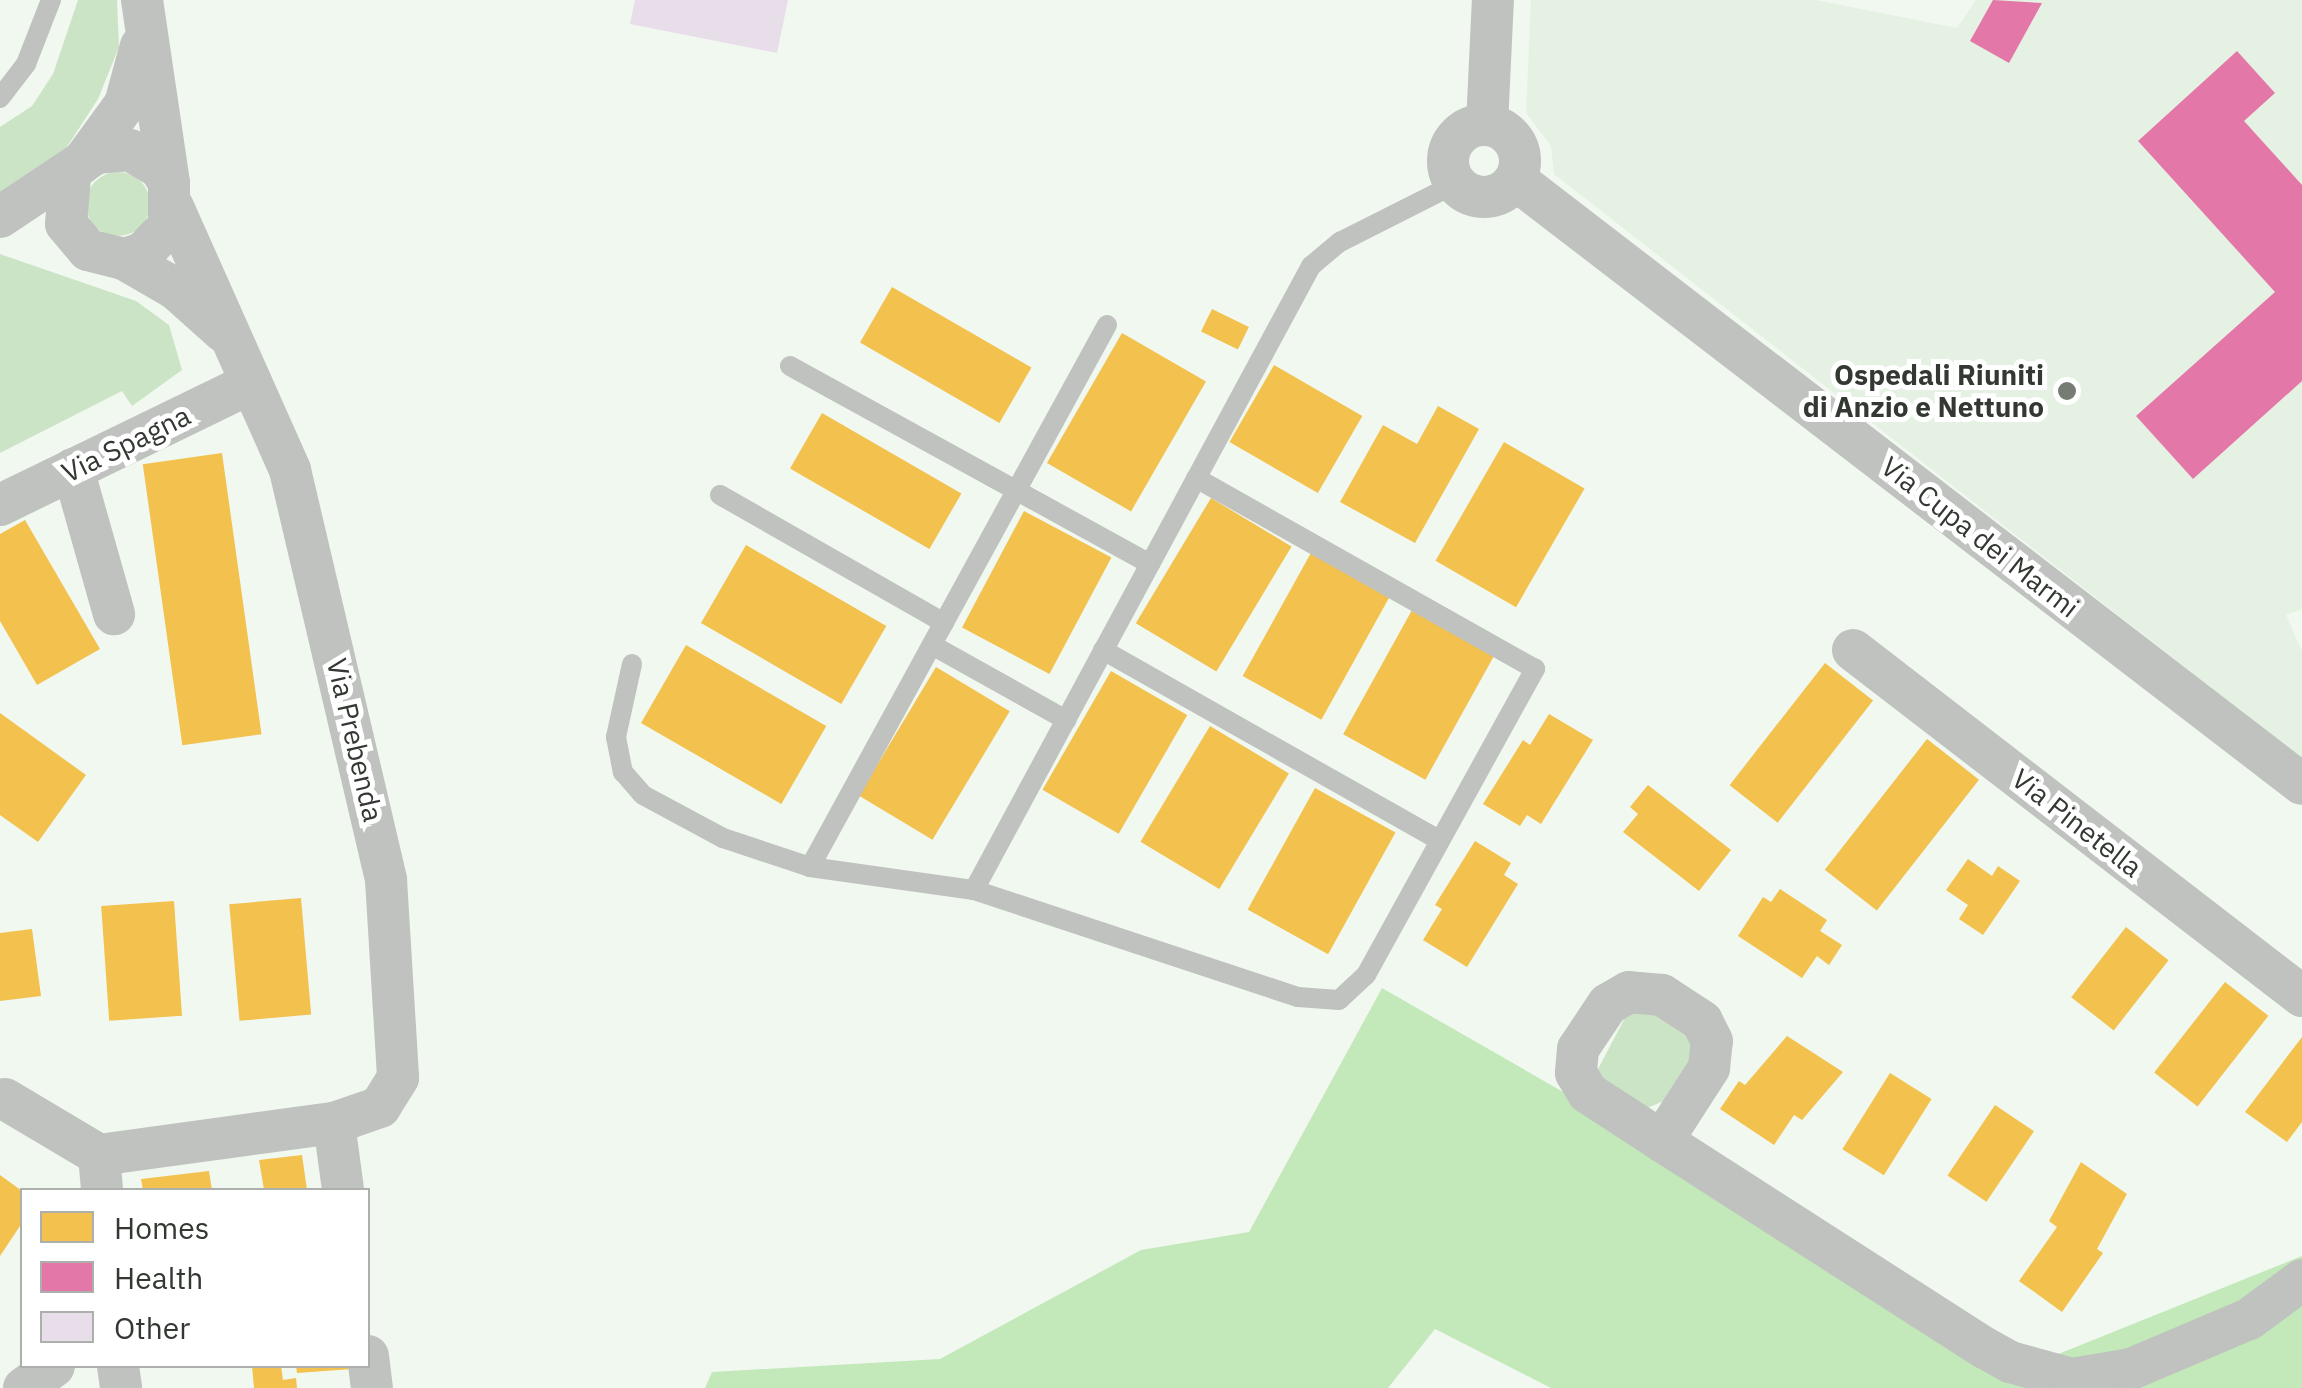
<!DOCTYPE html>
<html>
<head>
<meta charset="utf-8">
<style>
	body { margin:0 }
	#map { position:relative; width:2302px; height:1388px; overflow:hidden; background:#f1f8f0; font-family:"IBM Plex Sans",sans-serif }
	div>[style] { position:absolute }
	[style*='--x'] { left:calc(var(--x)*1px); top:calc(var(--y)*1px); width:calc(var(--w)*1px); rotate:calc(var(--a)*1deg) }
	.built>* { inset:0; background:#e5f2e3 }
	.green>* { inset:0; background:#cce4c6 }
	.round { border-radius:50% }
	.forest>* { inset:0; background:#c3e8ba }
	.homes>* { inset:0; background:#f2c14e; transform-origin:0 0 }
	.health>* { inset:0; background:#e377a8 }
	.building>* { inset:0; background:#e8dee9 }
	.lane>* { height:20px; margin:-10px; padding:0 10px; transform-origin:10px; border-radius:10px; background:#bfc2be }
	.street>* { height:42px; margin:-21px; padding:0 21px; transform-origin:21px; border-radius:21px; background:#bfc2be }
	.street>.ring { margin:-21px; padding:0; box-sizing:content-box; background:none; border:42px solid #bfc2be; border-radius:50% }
	.dots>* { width:28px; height:28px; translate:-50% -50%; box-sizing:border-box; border:5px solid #fff; border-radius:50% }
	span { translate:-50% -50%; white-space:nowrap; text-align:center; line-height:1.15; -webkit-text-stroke:10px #fff; paint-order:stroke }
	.poi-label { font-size:28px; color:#333832; font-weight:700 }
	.right { translate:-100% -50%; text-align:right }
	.street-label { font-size:28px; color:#333832 }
	.legend { position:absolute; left:20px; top:1188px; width:350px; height:180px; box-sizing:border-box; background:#fff; border:2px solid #adafad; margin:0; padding:12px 18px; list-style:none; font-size:30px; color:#333832 }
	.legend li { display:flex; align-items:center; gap:20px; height:50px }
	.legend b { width:50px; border:2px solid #adafad }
</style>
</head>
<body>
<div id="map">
	<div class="built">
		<div style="clip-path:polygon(1531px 0,1816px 0,1957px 28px,1976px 0,2302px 0,2302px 609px,2286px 615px,2302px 651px,2302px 759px,1554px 174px,1551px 146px,1526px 113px)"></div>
	</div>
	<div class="green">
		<div style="clip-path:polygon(78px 0,117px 0,119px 47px,98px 99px,65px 150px,0 194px,0 127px,32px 106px,53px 74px)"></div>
		<div class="round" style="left:86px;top:172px;width:64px;height:64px"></div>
		<div style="clip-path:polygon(0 254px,136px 301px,169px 325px,182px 370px,132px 406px,122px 391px,0 453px)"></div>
		<div style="clip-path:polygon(1639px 1006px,1692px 1033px,1695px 1051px,1664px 1101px,1647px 1108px,1604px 1082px,1598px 1069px,1627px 1014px)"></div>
	</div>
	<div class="forest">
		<div style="clip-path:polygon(1382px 988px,2036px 1363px,2302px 1256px,2302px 1388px,1551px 1388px,1435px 1329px,1388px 1388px,705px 1388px,712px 1372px,940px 1359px,1141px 1250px,1249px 1232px)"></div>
	</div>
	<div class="homes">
		<div style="left:892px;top:287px;width:161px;height:64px;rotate:30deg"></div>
		<div style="left:1212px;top:309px;width:41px;height:25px;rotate:26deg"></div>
		<div style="left:1122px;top:333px;width:97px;height:150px;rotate:30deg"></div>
		<div style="left:1274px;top:365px;width:102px;height:89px;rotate:30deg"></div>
		<div style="clip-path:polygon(1438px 406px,1479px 429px,1415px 543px,1340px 502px,1383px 425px,1417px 444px)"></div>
		<div style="left:822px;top:413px;width:161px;height:64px;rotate:30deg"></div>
		<div style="left:1504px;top:442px;width:93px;height:137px;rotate:30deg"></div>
		<div style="left:222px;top:453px;width:284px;height:80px;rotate:82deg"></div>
		<div style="left:1211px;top:498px;width:94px;height:146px;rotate:31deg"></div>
		<div style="left:1024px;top:511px;width:99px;height:132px;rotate:28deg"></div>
		<div style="clip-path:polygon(25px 520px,100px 649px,37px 685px,0 621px,0 534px)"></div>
		<div style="left:746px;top:545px;width:162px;height:90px;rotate:30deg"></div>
		<div style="left:1312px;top:551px;width:90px;height:143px;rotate:29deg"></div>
		<div style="left:1412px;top:610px;width:94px;height:142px;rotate:29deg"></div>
		<div style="left:686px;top:645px;width:162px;height:90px;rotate:30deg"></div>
		<div style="left:1825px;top:663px;width:61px;height:155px;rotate:38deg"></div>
		<div style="left:936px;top:667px;width:86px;height:150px;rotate:31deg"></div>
		<div style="left:1111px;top:671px;width:88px;height:137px;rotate:30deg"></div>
		<div style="clip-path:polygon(0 713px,86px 775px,38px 842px,0 815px)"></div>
		<div style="clip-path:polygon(1549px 714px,1593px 740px,1541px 824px,1527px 815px,1520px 826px,1483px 804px,1523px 740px,1530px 745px)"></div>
		<div style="left:1210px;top:726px;width:92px;height:135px;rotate:31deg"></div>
		<div style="left:1927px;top:739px;width:66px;height:166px;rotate:38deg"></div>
		<div style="clip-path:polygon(1648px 785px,1731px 850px,1699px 891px,1623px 832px,1638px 814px,1630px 807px)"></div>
		<div style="left:1315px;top:788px;width:92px;height:139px;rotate:29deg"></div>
		<div style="clip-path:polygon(1475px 841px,1511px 863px,1504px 875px,1518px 884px,1467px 967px,1423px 940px,1442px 909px,1435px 905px)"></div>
		<div style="clip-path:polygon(1968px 859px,1992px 876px,1998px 866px,2020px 881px,1983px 935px,1959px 919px,1968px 905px,1946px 890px)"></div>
		<div style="clip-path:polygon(1780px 889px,1827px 920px,1820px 931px,1842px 945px,1829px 965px,1817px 956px,1802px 978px,1738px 936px,1763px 897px,1771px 902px)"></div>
		<div style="left:301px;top:898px;width:117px;height:72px;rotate:85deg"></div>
		<div style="left:174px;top:901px;width:115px;height:73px;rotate:86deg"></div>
		<div style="left:2126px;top:927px;width:54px;height:89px;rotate:38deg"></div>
		<div style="clip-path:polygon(32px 929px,41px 996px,0 1001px,0 933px)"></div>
		<div style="left:2225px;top:982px;width:55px;height:115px;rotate:38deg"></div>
		<div style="clip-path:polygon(1787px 1036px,1843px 1072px,1802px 1120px,1794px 1115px,1774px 1145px,1720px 1109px,1739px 1081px,1745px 1085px)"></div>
		<div style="clip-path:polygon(2302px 1037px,2302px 1122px,2287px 1142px,2245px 1112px)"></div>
		<div style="left:1890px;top:1073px;width:49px;height:90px;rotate:32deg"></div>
		<div style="left:1995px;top:1105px;width:47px;height:85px;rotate:34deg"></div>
		<div style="clip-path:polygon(302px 1155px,307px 1190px,264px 1190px,259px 1160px)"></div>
		<div style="clip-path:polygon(2081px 1162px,2127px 1194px,2097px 1249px,2103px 1253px,2062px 1312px,2019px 1281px,2057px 1227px,2049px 1221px)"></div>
		<div style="clip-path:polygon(209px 1171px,212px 1190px,143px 1190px,141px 1179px)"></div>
		<div style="clip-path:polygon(0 1175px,22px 1191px,22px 1223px,0 1256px)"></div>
		<div style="clip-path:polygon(252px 1366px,281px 1366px,283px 1380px,296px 1378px,297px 1388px,254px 1388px)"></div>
		<div style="clip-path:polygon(296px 1366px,351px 1366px,352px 1369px,297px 1373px)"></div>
	</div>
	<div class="health">
		<div style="clip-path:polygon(1993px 0,2042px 3px,2009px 63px,1970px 41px)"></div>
		<div style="clip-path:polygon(2237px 51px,2275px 93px,2244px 121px,2302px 185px,2302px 381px,2193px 479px,2136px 416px,2275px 292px,2138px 141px)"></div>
	</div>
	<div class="building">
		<div style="clip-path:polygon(635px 0,788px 0,777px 53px,630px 24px)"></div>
	</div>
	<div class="lane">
		<div style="--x:0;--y:98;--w:43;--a:-52.6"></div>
		<div style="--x:26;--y:64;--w:69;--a:-68.7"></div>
		<div style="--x:790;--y:366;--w:411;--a:28.8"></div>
		<div style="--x:720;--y:495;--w:258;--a:29.7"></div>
		<div style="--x:932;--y:645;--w:154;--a:29.2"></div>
		<div style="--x:1103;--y:650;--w:387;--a:29.5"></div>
		<div style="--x:632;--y:664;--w:75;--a:102.4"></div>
		<div style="--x:616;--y:737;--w:36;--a:79"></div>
		<div style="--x:623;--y:772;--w:30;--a:49"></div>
		<div style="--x:643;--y:795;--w:91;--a:28.3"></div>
		<div style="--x:723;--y:838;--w:92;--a:18.4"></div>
		<div style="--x:810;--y:867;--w:166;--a:8"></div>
		<div style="--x:974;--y:890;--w:341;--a:18.3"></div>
		<div style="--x:1298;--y:997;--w:41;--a:4.2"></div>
		<div style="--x:1339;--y:1000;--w:37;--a:-43"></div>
		<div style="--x:1366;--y:975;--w:350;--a:-61.1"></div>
		<div style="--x:1535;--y:669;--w:389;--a:-150.6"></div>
		<div style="--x:810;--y:867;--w:618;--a:-61.28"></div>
		<div style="--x:974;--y:890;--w:709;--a:-61.63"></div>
		<div style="--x:1311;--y:266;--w:38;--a:-40"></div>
		<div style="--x:1340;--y:242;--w:129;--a:-26.8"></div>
	</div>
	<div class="street">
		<div style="--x:142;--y:0;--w:185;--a:81.6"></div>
		<div class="ring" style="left:1448px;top:125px;width:30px;height:30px"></div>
		<div style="--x:1487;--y:125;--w:125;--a:-87.3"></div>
		<div style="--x:82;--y:163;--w:73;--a:-53.9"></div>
		<div style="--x:125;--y:104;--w:60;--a:-74.6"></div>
		<div style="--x:1516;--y:180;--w:991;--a:37.54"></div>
		<div style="--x:173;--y:207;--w:288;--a:66"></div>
		<div style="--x:290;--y:470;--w:421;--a:76.8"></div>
		<div style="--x:386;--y:880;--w:198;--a:86.5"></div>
		<div style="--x:398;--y:1078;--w:34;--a:122"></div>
		<div style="--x:380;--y:1107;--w:49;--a:160.8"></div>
		<div style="--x:0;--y:217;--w:115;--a:-33.7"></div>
		<div style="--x:96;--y:153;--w:34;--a:-5"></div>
		<div style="--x:130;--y:150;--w:35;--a:31"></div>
		<div style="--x:160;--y:168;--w:17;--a:59"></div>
		<div style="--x:169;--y:183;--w:43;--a:90"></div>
		<div style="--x:169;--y:226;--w:37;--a:134"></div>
		<div style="--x:143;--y:253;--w:20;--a:162"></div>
		<div style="--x:124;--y:259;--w:37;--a:-166"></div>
		<div style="--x:88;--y:250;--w:34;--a:-130"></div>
		<div style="--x:66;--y:224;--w:47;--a:-85.1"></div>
		<div style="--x:124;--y:259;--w:60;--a:30"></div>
		<div style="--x:176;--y:289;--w:64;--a:41.9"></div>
		<div style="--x:73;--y:469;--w:151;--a:74.2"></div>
		<div style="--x:0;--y:505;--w:279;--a:-25.9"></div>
		<div style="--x:1853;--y:650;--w:567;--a:37.62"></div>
		<div style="--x:5;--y:1099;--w:109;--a:30.8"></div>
		<div style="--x:99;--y:1155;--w:237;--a:-7.8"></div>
		<div style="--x:334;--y:1123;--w:68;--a:82.3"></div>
		<div style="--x:1662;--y:1141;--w:87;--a:-57.2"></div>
		<div style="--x:1709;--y:1068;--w:27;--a:-84"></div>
		<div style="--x:1712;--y:1041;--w:22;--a:-117"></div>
		<div style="--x:1702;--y:1021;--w:48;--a:-147"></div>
		<div style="--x:1662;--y:995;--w:33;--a:-175"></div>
		<div style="--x:1629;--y:992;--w:24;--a:150"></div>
		<div style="--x:1608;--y:1004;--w:54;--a:123.7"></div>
		<div style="--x:1578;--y:1049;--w:24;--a:95"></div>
		<div style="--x:1576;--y:1073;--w:23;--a:59"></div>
		<div style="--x:1588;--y:1093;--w:88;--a:33"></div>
		<div style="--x:1662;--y:1141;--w:384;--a:32.7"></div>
		<div style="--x:1985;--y:1348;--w:29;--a:29"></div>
		<div style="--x:2010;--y:1362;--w:64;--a:15.3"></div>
		<div style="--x:2072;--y:1379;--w:60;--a:-9.6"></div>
		<div style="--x:2131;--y:1369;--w:128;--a:-23"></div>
		<div style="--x:2249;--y:1319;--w:66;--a:-36.3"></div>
		<div style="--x:99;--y:1155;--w:35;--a:85"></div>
		<div style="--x:368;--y:1356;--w:32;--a:83"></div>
		<div style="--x:118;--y:1366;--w:22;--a:82"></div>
		<div style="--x:24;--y:1388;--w:37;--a:-36"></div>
	</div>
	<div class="dots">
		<div style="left:2067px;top:391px;background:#767b74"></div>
	</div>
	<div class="poi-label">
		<span class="right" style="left:2044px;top:391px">Ospedali Riuniti<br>di Anzio e Nettuno</span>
	</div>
	<div class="street-label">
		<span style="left:126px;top:444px;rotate:-26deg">Via Spagna</span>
		<span style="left:1980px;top:537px;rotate:38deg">Via Cupa dei Marmi</span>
		<span style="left:355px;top:740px;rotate:77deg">Via Prebenda</span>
		<span style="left:2077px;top:823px;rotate:38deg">Via Pinetella</span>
	</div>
	<ul class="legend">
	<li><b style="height:28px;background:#f2c14e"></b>Homes</li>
	<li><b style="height:28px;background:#e377a8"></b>Health</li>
	<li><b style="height:28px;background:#e8dee9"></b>Other</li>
	</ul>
</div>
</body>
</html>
